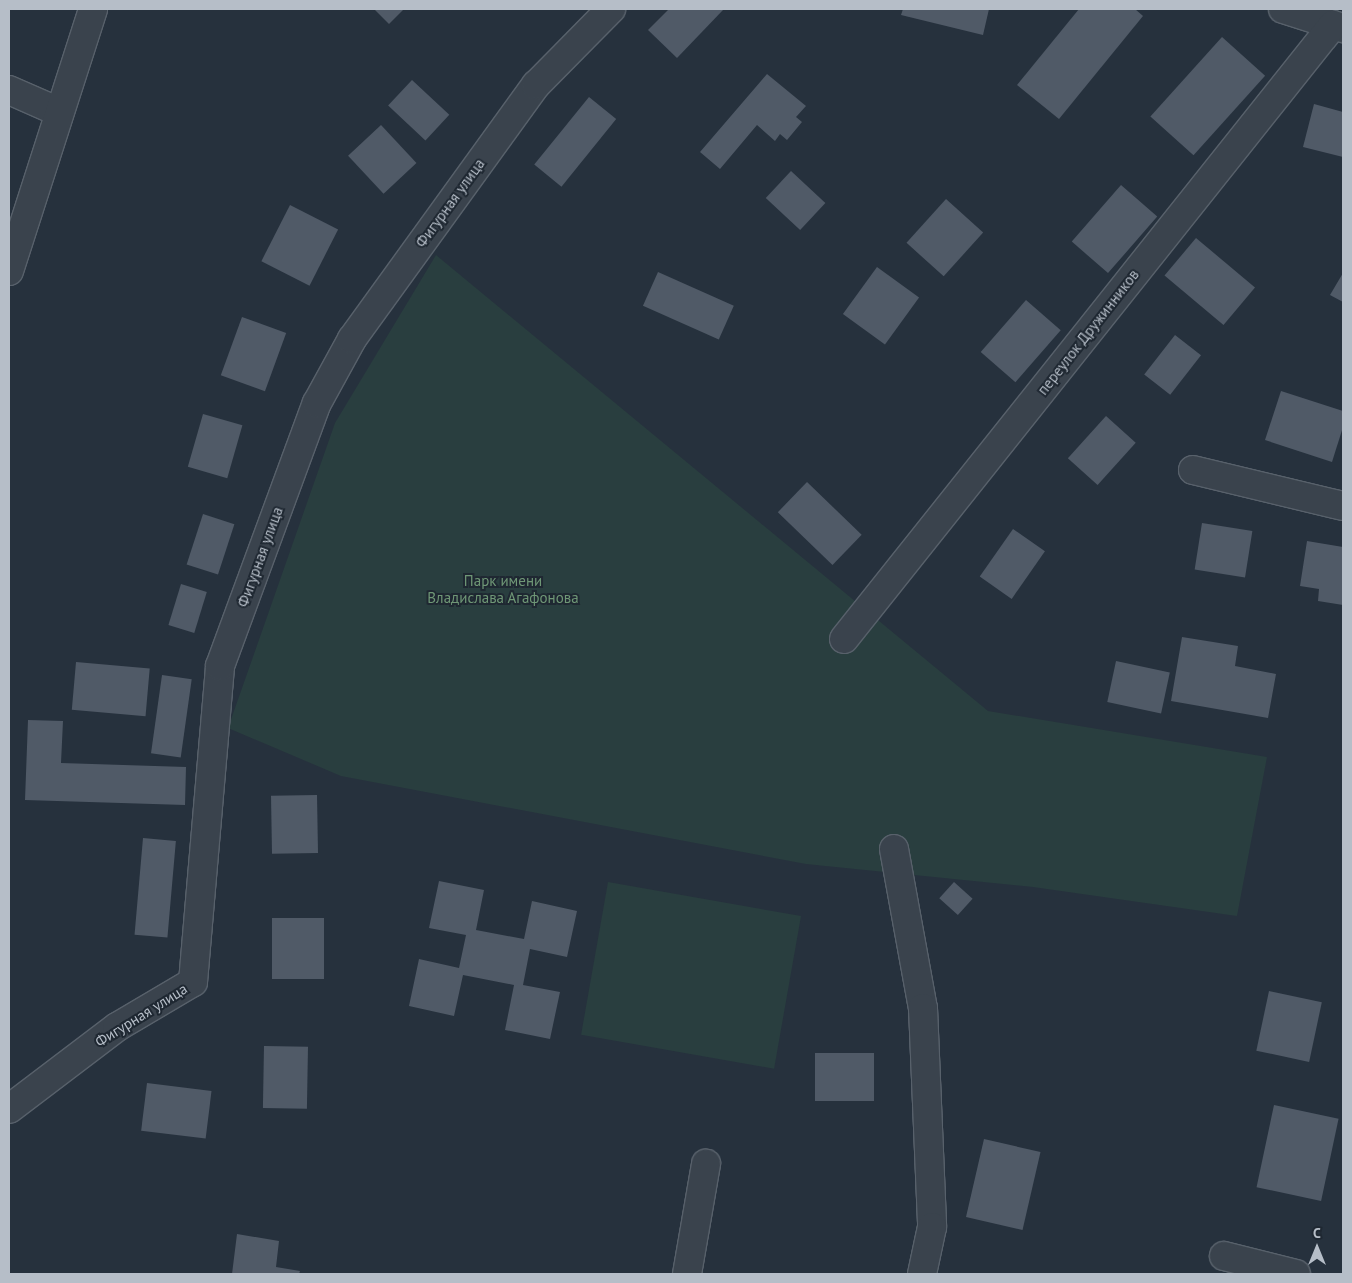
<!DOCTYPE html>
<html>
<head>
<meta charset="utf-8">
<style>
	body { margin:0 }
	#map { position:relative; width:1352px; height:1283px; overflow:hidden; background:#26313d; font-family:"PT Sans",sans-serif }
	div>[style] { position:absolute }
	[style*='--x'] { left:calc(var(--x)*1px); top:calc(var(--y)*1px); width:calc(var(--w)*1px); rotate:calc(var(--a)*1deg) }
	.green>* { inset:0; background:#293e3f; transform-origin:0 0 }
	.building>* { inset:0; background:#505a67; transform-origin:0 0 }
	.roads { filter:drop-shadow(1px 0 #58616b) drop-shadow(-1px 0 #58616b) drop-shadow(0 1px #58616b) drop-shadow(0 -1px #58616b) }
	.minor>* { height:28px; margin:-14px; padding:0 14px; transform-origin:14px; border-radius:14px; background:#3a434d }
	span { translate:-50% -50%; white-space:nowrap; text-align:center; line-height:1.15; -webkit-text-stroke:4px #1f2832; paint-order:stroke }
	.street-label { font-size:15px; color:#b6bec8 }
	.park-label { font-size:15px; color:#6f9776 }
	.frame { position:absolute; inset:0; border:10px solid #b6bec8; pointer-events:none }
	.north { position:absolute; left:1292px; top:1223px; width:50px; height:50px; -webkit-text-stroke:4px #1f2832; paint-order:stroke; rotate:0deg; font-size:14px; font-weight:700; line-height:20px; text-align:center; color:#b6bec8 }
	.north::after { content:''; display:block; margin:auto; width:18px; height:22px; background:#b6bec8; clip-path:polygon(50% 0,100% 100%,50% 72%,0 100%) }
</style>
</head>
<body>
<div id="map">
	<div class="green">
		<div style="clip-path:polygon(436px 255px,988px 711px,1267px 757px,1237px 916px,1033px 887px,806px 864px,341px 776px,228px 728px,335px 423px)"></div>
		<div style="left:608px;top:882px;width:196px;height:155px;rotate:10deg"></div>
	</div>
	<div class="building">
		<div style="clip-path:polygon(374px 9px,404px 9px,389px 24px)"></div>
		<div style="clip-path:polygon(669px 9px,721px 9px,723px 10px,677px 58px,648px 30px)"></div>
		<div style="clip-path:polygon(903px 9px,989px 9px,983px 35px,901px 15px)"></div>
		<div style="clip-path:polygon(1079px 9px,1135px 9px,1143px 16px,1059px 119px,1017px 85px)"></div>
		<div style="left:1222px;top:37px;width:58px;height:107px;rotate:42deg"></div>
		<div style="clip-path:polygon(767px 74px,806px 106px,796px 117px,802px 122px,787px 140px,780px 134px,775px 141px,757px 125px,720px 169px,700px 152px)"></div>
		<div style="left:412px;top:80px;width:51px;height:35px;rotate:43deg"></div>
		<div style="left:589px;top:97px;width:35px;height:87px;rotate:39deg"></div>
		<div style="clip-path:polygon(1314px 104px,1343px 112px,1343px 157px,1303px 147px)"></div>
		<div style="left:381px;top:125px;width:52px;height:45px;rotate:47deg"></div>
		<div style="left:791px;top:171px;width:47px;height:37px;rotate:43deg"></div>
		<div style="left:1121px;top:185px;width:48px;height:75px;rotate:41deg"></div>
		<div style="left:946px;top:199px;width:50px;height:59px;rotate:42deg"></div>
		<div style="left:290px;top:205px;width:54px;height:63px;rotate:27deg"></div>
		<div style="left:1196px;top:238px;width:77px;height:49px;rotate:40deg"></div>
		<div style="left:877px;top:267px;width:52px;height:58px;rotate:36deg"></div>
		<div style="left:658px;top:272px;width:83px;height:37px;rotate:24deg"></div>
		<div style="clip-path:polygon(1343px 273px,1343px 302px,1330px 295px)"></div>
		<div style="left:1026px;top:300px;width:46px;height:69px;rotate:41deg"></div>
		<div style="left:242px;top:317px;width:47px;height:62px;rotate:20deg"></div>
		<div style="left:1175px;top:335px;width:33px;height:50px;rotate:38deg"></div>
		<div style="clip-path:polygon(1281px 391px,1343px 411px,1343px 427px,1332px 462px,1265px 440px)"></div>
		<div style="left:203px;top:414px;width:41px;height:55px;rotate:16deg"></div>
		<div style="left:1106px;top:416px;width:40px;height:57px;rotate:42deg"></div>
		<div style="left:807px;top:482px;width:76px;height:42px;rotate:44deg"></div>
		<div style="left:203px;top:514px;width:33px;height:53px;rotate:18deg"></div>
		<div style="left:1202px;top:523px;width:51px;height:47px;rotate:9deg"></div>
		<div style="left:1013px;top:529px;width:39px;height:58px;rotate:35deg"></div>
		<div style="clip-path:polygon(1307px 541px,1343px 547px,1343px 605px,1318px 601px,1319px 589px,1300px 586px)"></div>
		<div style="left:181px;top:584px;width:27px;height:43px;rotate:17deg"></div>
		<div style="clip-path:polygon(1182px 637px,1238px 646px,1235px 666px,1276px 674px,1268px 718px,1171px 701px)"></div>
		<div style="left:1116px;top:661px;width:55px;height:42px;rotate:12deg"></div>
		<div style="left:76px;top:662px;width:74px;height:48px;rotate:5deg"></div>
		<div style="left:162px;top:675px;width:30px;height:79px;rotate:8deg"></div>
		<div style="clip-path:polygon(28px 720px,63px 721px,61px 763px,186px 767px,185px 805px,25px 800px)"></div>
		<div style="left:317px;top:795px;width:58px;height:46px;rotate:89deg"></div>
		<div style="left:143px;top:838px;width:33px;height:97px;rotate:5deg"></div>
		<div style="clip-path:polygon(439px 881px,484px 890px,476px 930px,524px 939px,532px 901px,577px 911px,567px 957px,530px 949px,523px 985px,560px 992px,550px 1039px,505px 1030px,514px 985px,463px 975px,454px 1016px,409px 1006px,419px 959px,459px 968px,466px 935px,429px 928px)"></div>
		<div style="left:954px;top:882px;width:25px;height:22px;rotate:42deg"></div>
		<div style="left:272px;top:918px;width:52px;height:61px"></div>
		<div style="left:1269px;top:991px;width:54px;height:61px;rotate:12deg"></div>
		<div style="left:264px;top:1046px;width:44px;height:62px;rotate:1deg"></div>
		<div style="left:815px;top:1053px;width:59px;height:48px"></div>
		<div style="left:147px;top:1083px;width:65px;height:48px;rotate:7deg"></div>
		<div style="left:1274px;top:1105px;width:66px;height:84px;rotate:12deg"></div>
		<div style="left:984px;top:1139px;width:58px;height:80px;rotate:13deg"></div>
		<div style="clip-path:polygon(237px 1234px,279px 1241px,276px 1267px,300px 1271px,299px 1274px,232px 1274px)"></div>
	</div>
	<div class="roads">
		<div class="minor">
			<div style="--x:1283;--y:9;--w:63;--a:17.6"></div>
			<div style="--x:9;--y:90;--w:55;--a:23.7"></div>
			<div style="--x:9;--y:271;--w:275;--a:-72.2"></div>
			<div style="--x:1193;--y:470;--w:154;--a:13.5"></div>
			<div style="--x:844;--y:639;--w:785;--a:-51.47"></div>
			<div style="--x:894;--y:849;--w:162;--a:79.7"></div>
			<div style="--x:923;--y:1008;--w:219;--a:87.6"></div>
			<div style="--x:932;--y:1227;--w:48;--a:102"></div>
			<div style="--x:9;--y:1109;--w:136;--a:-37.2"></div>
			<div style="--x:117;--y:1027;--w:88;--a:-30.6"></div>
			<div style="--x:193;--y:982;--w:317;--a:-85.1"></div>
			<div style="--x:220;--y:666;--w:280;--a:-69.8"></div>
			<div style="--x:317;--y:403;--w:73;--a:-61.3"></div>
			<div style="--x:352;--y:339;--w:314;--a:-54.1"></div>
			<div style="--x:536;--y:85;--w:107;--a:-45.4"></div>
			<div style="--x:1224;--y:1256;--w:74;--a:14"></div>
			<div style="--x:687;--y:1274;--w:112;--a:-80.2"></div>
		</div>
	</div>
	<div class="street-label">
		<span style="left:450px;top:203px;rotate:-54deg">Фигурная улица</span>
		<span style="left:1088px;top:332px;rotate:-52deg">переулок Дружинников</span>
		<span style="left:260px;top:557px;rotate:-70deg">Фигурная улица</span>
		<span style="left:141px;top:1015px;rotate:-32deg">Фигурная улица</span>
	</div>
	<div class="park-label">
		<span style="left:503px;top:589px">Парк имени<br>Владислава Агафонова</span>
	</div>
	<div class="frame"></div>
	<div class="north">С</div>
</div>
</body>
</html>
